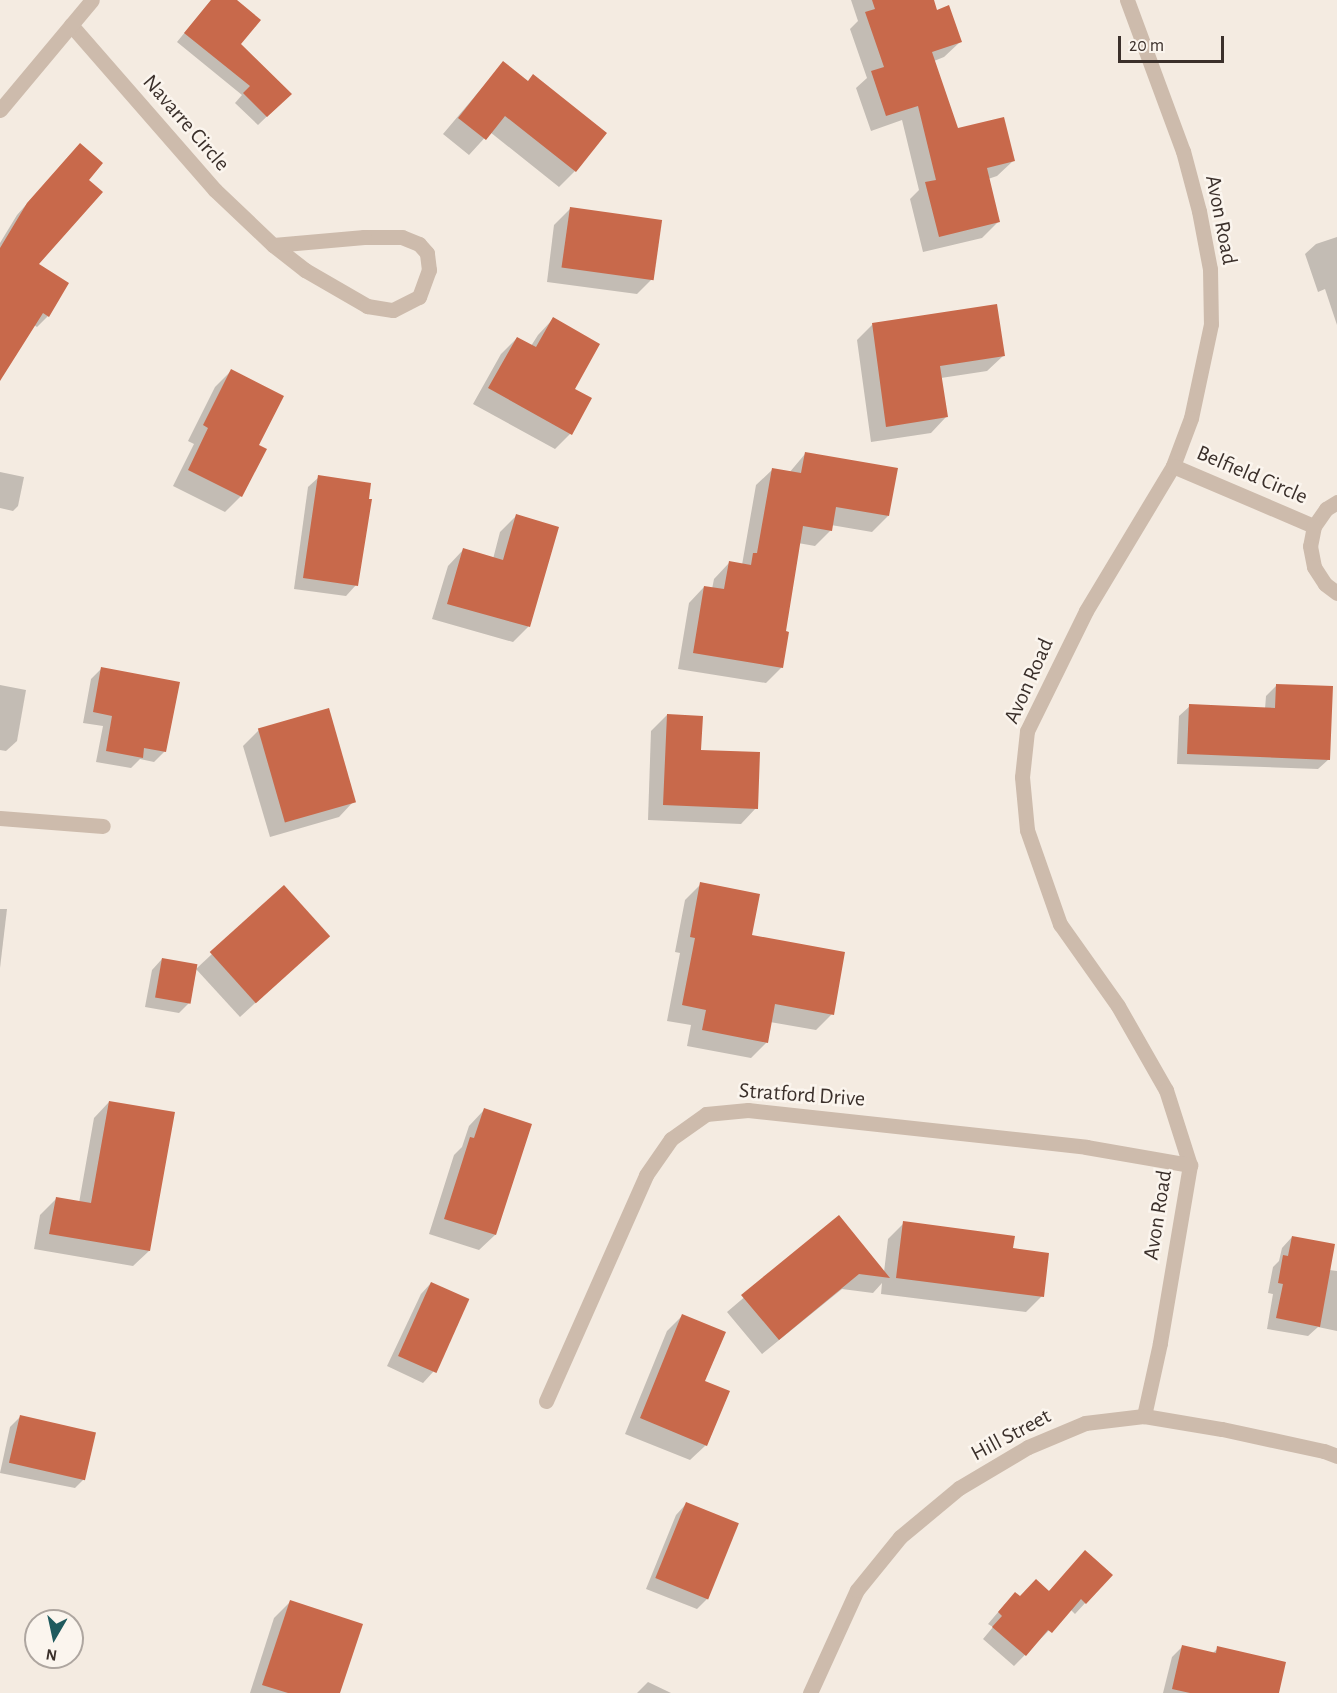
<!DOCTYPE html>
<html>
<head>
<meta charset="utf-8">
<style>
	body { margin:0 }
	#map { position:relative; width:1337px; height:1693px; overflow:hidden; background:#f4ebe1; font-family:"Alegreya Sans",sans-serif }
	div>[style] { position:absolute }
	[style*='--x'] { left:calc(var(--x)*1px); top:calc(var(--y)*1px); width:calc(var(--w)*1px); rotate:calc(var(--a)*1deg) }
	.shadow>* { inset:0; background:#0003 }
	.building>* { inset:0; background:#c8694b; transform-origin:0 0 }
	.minor>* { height:15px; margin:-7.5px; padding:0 7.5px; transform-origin:7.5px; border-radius:7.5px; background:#cdbbac }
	span { translate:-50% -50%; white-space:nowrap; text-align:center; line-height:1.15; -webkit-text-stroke:5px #fbf5ee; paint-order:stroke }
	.street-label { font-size:22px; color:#3b302b }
	.north { position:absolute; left:24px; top:1609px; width:60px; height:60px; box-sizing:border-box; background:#fbf5ee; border:2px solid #aea6a0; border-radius:50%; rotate:189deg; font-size:16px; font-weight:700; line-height:24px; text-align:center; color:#3b302b }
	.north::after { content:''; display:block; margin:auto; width:21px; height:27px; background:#1f5a5e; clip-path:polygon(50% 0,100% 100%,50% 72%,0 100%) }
	.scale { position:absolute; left:1118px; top:36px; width:106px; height:27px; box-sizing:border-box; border:3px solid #3b302b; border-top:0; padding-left:8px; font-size:18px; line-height:21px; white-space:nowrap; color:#3b302b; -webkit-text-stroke:4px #fbf5ee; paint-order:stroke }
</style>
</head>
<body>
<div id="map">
	<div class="shadow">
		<div style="clip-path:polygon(211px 0,234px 0,239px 45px,290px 94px,258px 125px,235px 103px,242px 95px,177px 42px)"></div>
		<div style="clip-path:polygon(851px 0,932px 0,936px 11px,960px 42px,944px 57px,934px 61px,957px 130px,1013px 161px,997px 176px,988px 179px,998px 222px,982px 238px,923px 252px,910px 199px,919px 190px,902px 120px,871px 131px,856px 88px,867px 78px,850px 29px,858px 21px)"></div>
		<div style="clip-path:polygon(503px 63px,575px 171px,559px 187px,490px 132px,469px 155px,443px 134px)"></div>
		<div style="clip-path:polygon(70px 155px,87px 180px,36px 265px,67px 283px,48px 316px,37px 327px,34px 325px,0 378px,0 243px,17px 215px)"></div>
		<div style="clip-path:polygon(570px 209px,653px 278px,637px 294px,547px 282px,554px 225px)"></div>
		<div style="clip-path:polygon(1337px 237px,1337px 325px,1325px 289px,1318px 292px,1305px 254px,1316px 244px)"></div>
		<div style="clip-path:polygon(553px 319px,573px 390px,570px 434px,555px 449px,473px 404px,501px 354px,517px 338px,531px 346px,538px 335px)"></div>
		<div style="clip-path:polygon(873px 324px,1003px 356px,987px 371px,941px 378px,946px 417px,931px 433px,871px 442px,857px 340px)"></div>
		<div style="clip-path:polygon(231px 371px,257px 446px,241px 496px,225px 512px,173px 486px,194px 444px,188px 441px,215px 387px)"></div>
		<div style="clip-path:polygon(805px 454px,888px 516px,872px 532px,831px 525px,831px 530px,815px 546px,798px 543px,784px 632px,782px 667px,766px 683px,678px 669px,689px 603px,704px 587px,712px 589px,714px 579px,729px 563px,742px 565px,756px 485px,772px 470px,789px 473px)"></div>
		<div style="clip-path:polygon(0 472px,24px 477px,18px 506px,13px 511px,0 508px)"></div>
		<div style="clip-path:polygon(319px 477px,356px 585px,346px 596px,294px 589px,308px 487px)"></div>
		<div style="clip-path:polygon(516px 516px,557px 528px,528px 627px,513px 642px,432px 619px,448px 566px,463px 550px,493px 559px,500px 532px)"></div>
		<div style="clip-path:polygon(101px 669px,165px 751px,154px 762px,140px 759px,131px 768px,96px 762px,103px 726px,83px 723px,91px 679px)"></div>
		<div style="clip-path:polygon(0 685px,26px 690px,17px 741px,6px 751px,0 750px)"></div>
		<div style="clip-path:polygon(1277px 685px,1329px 759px,1318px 769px,1177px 764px,1179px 716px,1190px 706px,1265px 709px,1266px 696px)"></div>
		<div style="clip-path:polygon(667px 715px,756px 808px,741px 824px,648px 820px,651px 731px)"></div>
		<div style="clip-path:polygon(259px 730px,354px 801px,339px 817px,270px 837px,243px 746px)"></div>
		<div style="clip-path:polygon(701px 884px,750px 936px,832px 1014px,816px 1030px,770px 1022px,767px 1042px,751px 1058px,687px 1046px,691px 1025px,667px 1021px,680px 953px,675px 952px,685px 900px)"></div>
		<div style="clip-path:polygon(0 909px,7px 909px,0 968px)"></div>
		<div style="clip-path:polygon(312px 951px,240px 1017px,196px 969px,212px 954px)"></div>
		<div style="clip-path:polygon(162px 959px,189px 1003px,179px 1013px,145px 1007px,152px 970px)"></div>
		<div style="clip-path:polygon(109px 1102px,149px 1251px,133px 1266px,34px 1249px,40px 1215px,56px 1199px,79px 1203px,94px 1118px)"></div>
		<div style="clip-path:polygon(484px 1110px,495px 1235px,479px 1250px,429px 1234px,454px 1155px,462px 1147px,469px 1126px)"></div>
		<div style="clip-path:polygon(839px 1217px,884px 1272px,888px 1239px,904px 1223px,1012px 1249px,1042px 1296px,1026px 1312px,881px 1294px,882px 1283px,873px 1293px,842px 1289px,762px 1354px,727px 1312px)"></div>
		<div style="clip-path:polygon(1292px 1237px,1329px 1270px,1337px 1271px,1337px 1331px,1318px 1327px,1308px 1336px,1267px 1329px,1273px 1294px,1268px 1293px,1273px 1267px,1279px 1261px,1282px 1248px)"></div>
		<div style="clip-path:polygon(431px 1283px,433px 1372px,423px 1383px,387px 1366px,421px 1294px)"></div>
		<div style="clip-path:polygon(683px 1315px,703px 1382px,706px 1445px,690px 1460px,625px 1434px,667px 1331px)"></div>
		<div style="clip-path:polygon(20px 1417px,85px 1478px,75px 1488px,0 1473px,10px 1427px)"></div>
		<div style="clip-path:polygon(686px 1504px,708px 1598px,697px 1609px,646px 1589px,676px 1515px)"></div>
		<div style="clip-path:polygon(1111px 1575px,1075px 1614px,1070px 1609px,1014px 1666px,983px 1639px,993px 1627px,988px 1624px,1005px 1604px,1020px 1598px)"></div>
		<div style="clip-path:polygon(290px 1602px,339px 1693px,250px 1693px,274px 1618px)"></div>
		<div style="clip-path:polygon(1182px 1647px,1212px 1654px,1218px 1648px,1277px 1693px,1163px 1693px,1172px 1657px)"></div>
		<div style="clip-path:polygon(648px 1682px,671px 1693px,637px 1693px)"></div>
	</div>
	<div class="building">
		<div style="clip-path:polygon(211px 0,237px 0,261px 20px,241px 44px,292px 94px,267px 117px,243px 93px,250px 86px,184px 33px)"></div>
		<div style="clip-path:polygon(872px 0,934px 0,937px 10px,949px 5px,962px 42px,932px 52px,958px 128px,1004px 117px,1015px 161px,987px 168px,1000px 222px,939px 237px,925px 182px,936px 180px,918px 106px,886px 116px,871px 71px,884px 67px,865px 12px,875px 9px)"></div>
		<div style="clip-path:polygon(503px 61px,528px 81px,533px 74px,607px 133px,576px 172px,505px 116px,486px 140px,458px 118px)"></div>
		<div style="clip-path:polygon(80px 143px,103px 163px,89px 180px,103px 192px,39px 264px,69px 283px,49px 317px,43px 313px,0 381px,0 248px,27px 203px)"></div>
		<div style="left:570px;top:207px;width:93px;height:61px;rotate:8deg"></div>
		<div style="clip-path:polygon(997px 304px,1005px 356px,940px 366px,948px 417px,886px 427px,872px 323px)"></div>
		<div style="clip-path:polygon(553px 317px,600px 344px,575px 389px,592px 398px,572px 435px,488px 388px,517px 337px,536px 347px)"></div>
		<div style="clip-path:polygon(231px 369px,284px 396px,259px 445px,267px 449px,242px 497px,188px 470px,208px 428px,203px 425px)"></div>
		<div style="clip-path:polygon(805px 452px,898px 468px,889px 516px,836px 507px,832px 531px,803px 526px,786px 631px,789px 632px,783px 668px,693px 653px,704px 586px,724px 589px,729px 561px,751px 565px,753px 553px,757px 553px,772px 468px,801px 473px)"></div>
		<div style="clip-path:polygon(318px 475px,371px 483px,369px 499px,372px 499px,358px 586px,303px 578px)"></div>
		<div style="clip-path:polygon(516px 514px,559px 527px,530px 627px,447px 604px,463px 548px,503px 560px)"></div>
		<div style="clip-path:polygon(101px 667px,180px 682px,166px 752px,144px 748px,143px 758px,106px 751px,112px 716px,93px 712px)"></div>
		<div style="clip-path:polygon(1276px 684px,1333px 686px,1330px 760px,1187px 754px,1189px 704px,1275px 708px)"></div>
		<div style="left:329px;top:708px;width:98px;height:74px;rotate:74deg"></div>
		<div style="clip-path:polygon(667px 714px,703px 716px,701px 750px,760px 752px,758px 809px,663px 805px)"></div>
		<div style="clip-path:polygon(700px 882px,760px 894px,752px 935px,845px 952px,834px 1015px,775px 1004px,768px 1043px,702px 1030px,706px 1010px,682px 1005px,695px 938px,690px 937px)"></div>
		<div style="left:284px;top:885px;width:69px;height:100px;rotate:48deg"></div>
		<div style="left:162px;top:958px;width:36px;height:40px;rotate:10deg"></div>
		<div style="clip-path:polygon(109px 1101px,175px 1112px,150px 1251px,49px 1234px,56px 1197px,91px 1203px)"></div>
		<div style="clip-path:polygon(484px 1108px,532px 1124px,496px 1235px,444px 1219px,470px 1137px,474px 1138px)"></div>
		<div style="clip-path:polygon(839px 1215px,890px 1278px,859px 1274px,779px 1340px,741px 1295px)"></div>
		<div style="clip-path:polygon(903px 1221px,1015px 1236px,1013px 1248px,1049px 1253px,1044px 1297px,896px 1278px)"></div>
		<div style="clip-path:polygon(1292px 1236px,1335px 1244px,1320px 1327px,1276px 1318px,1283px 1284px,1278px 1283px,1283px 1255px,1288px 1256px)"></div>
		<div style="left:431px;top:1282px;width:42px;height:81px;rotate:24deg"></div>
		<div style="clip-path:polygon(682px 1314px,726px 1332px,705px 1381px,730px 1391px,707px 1446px,640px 1418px)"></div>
		<div style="left:20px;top:1415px;width:78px;height:49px;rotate:13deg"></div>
		<div style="left:686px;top:1502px;width:57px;height:82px;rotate:22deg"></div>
		<div style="clip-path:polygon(1085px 1550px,1113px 1575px,1086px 1604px,1081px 1599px,1052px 1633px,1048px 1630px,1026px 1656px,992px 1627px,1002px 1616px,998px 1612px,1015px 1592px,1020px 1596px,1036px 1579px,1049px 1591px)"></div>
		<div style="clip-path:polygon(290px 1600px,363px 1624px,340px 1693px,288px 1693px,262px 1685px)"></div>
		<div style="clip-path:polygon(1182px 1645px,1216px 1653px,1217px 1646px,1286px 1662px,1279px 1693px,1190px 1693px,1172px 1689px)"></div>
	</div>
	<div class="minor">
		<div style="--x:1127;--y:0;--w:161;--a:69.7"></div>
		<div style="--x:1183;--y:151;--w:62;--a:75.1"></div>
		<div style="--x:1199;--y:211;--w:59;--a:79.3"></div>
		<div style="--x:1210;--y:269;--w:55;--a:89"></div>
		<div style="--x:1211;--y:324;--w:96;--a:102"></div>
		<div style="--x:1191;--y:418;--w:51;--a:110.6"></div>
		<div style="--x:1173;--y:466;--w:169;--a:121"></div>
		<div style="--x:1086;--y:611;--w:134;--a:116.2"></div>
		<div style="--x:1027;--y:731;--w:46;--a:96.2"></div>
		<div style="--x:1022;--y:777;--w:53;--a:84.6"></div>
		<div style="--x:1027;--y:830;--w:100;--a:70.7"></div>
		<div style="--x:1060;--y:924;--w:100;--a:54.7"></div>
		<div style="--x:1118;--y:1006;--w:97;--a:60.3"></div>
		<div style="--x:1166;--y:1090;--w:79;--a:72.3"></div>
		<div style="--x:1190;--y:1165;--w:181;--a:99.6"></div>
		<div style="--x:1160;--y:1343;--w:75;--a:102.4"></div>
		<div style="--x:71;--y:25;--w:219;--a:48.9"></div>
		<div style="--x:215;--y:190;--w:80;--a:43.5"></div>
		<div style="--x:273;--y:245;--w:41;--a:38"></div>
		<div style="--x:305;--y:270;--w:72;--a:30.1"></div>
		<div style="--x:367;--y:306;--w:26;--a:9"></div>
		<div style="--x:393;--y:310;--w:29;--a:-27"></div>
		<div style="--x:419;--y:297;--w:29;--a:-70"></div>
		<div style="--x:429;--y:270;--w:17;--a:-97"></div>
		<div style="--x:427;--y:253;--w:12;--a:-132"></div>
		<div style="--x:419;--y:244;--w:18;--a:-158"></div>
		<div style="--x:402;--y:237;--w:38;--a:180"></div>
		<div style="--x:364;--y:237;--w:91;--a:175"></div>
		<div style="--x:0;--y:110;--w:143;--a:-50.1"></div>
		<div style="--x:1173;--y:466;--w:153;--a:23.1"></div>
		<div style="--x:1337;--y:502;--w:13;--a:148"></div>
		<div style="--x:1326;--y:509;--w:21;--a:125"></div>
		<div style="--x:1314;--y:526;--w:20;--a:101"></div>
		<div style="--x:1310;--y:546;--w:21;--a:79"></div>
		<div style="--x:1314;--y:567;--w:20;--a:57"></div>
		<div style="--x:1325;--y:584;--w:15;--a:37"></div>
		<div style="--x:0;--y:818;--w:103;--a:4.4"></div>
		<div style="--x:546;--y:1401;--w:247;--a:-66.1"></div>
		<div style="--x:646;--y:1175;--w:44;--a:-55.2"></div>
		<div style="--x:671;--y:1139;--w:43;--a:-35.5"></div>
		<div style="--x:706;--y:1114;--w:42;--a:-5.4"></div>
		<div style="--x:748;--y:1110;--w:340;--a:6.2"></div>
		<div style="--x:1086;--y:1147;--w:106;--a:9.8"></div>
		<div style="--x:810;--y:1693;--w:113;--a:-65.5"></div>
		<div style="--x:857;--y:1590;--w:68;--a:-50.9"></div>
		<div style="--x:900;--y:1537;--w:77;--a:-39.7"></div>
		<div style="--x:959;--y:1488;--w:80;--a:-30.7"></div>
		<div style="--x:1028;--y:1447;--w:62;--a:-22.8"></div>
		<div style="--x:1085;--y:1423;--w:59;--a:-6.8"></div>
		<div style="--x:1144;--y:1416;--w:79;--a:9.5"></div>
		<div style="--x:1222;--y:1429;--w:104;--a:12.2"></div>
		<div style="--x:1324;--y:1451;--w:14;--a:21"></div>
	</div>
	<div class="street-label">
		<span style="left:186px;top:123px;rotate:49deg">Navarre Circle</span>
		<span style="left:1221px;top:220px;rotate:79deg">Avon Road</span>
		<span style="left:1252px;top:475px;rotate:23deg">Belfield Circle</span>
		<span style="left:1029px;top:681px;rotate:-66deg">Avon Road</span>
		<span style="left:802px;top:1095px;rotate:4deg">Stratford Drive</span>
		<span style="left:1158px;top:1215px;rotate:-81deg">Avon Road</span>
		<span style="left:1011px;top:1435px;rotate:-28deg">Hill Street</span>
	</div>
	<div class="north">N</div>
	<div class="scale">20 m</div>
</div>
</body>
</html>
